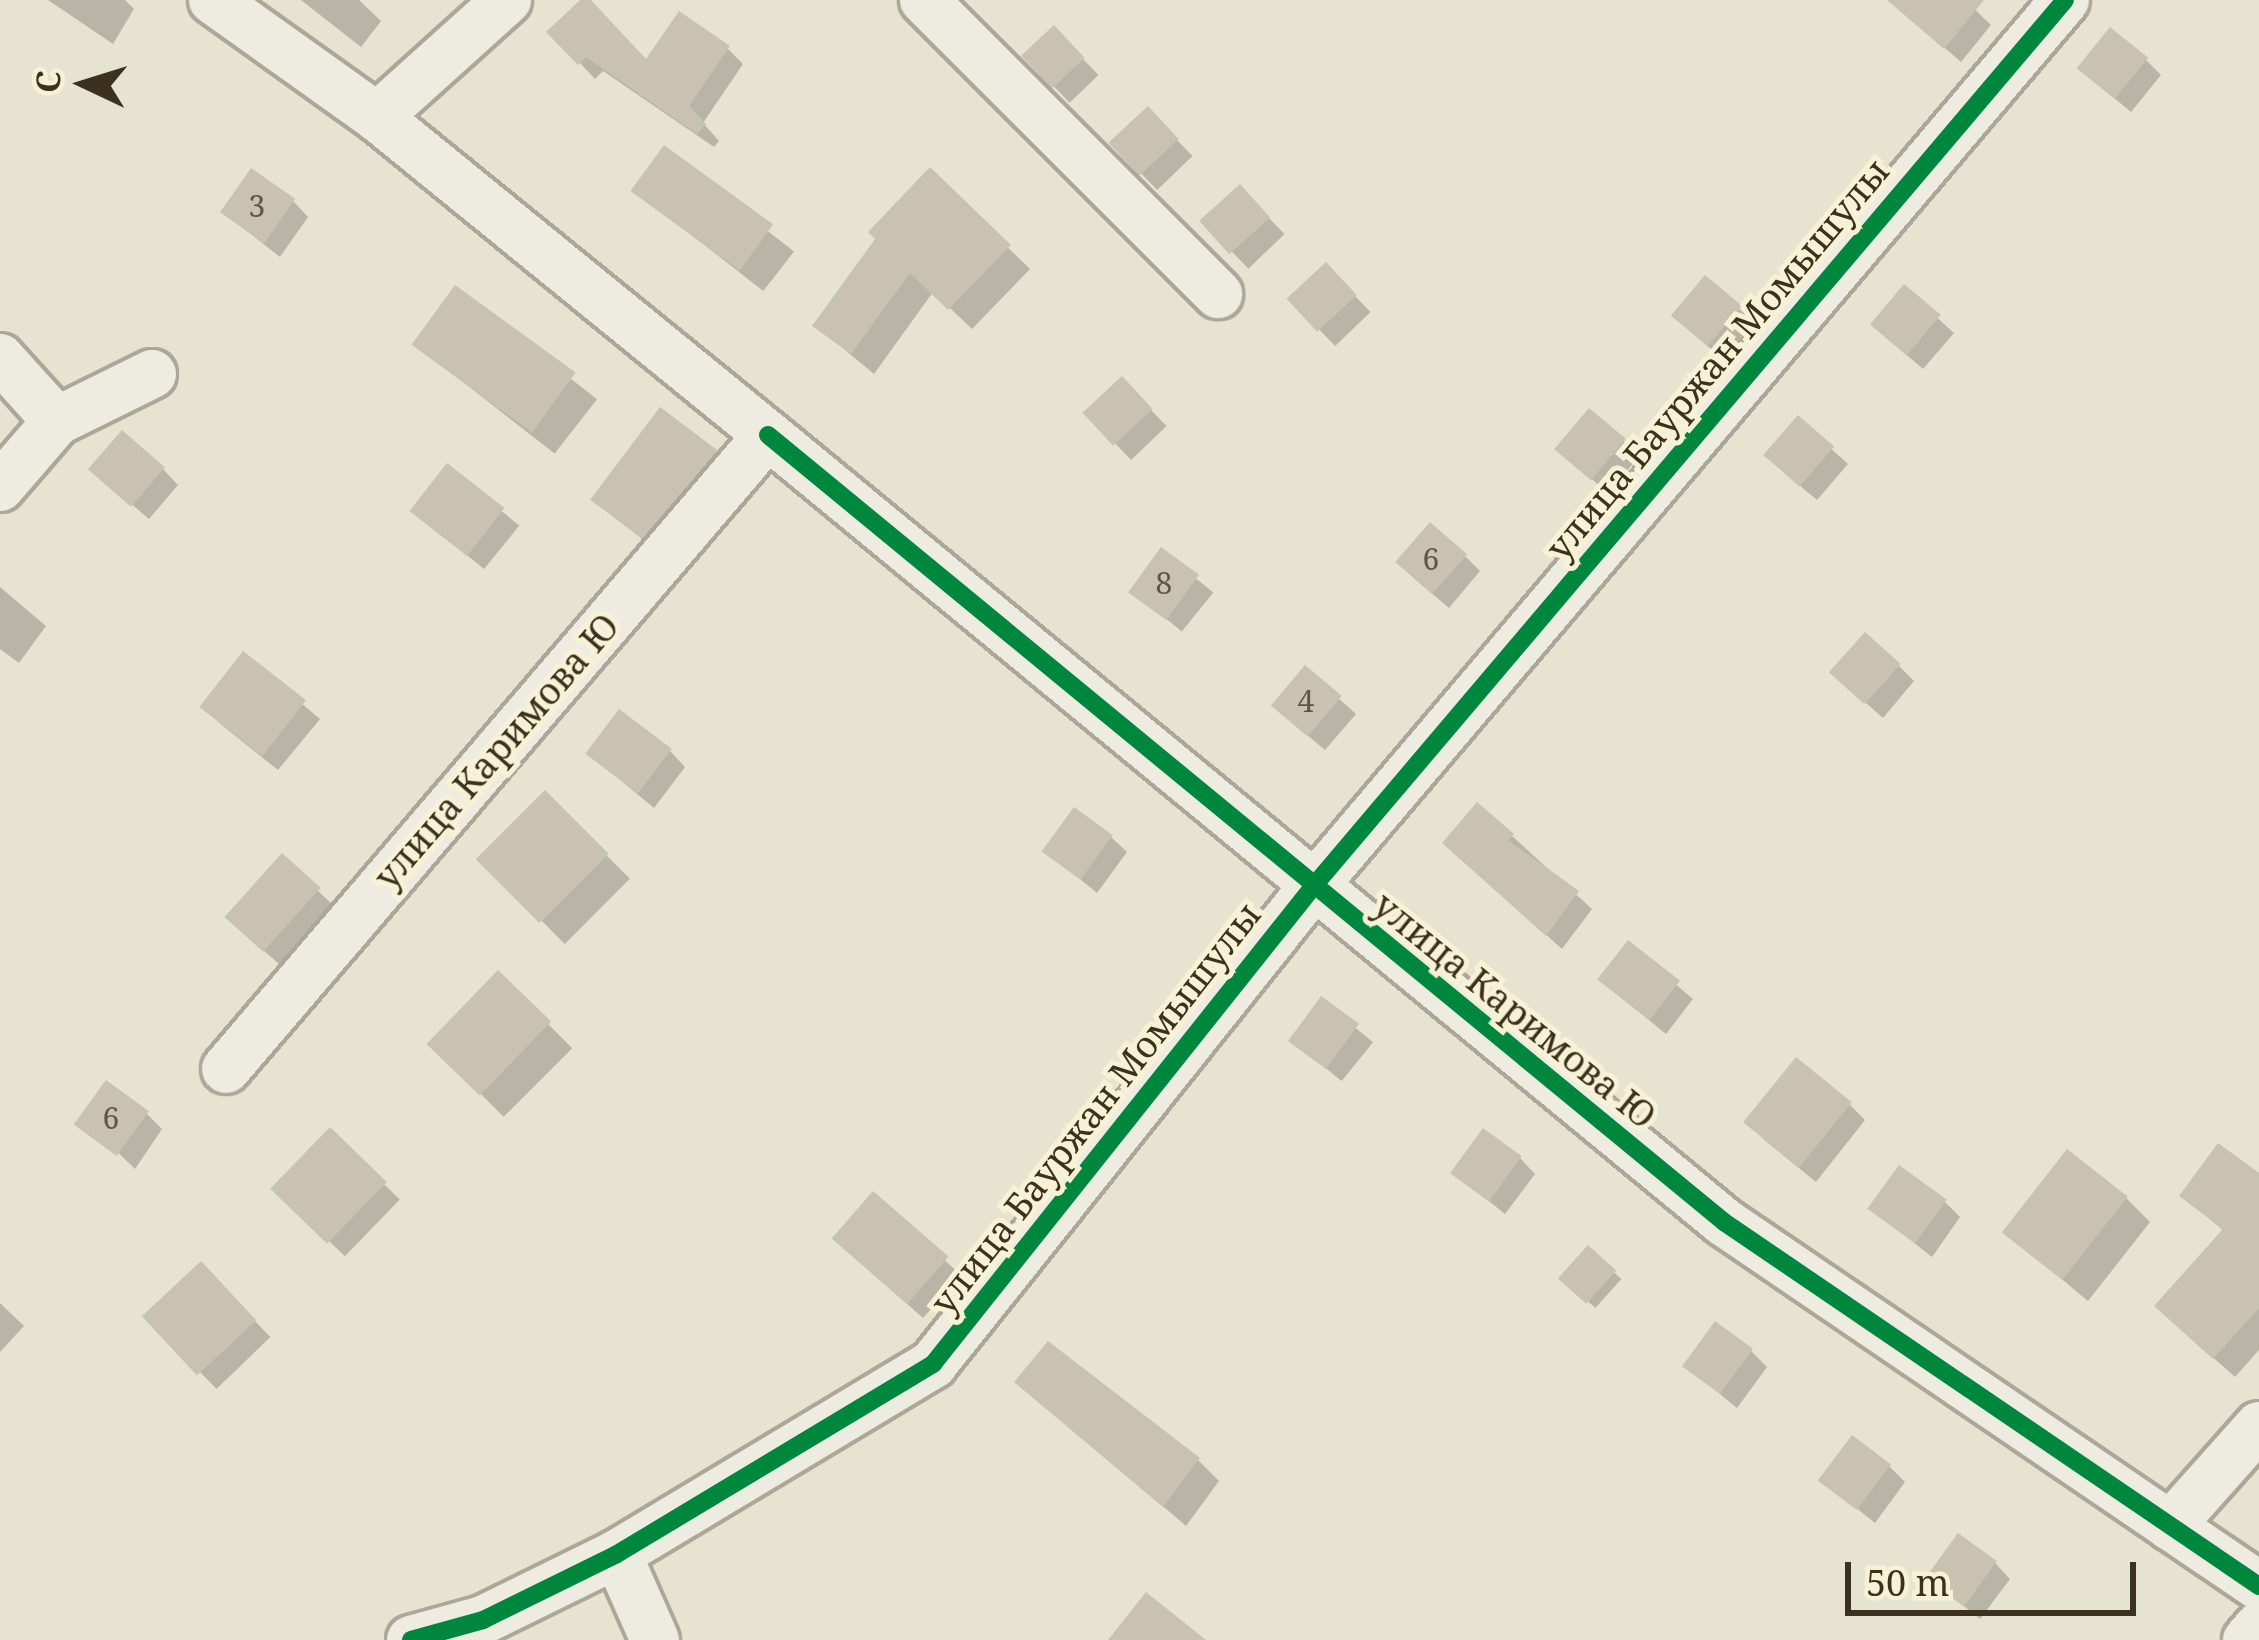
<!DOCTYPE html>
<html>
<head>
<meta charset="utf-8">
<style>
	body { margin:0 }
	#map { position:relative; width:2259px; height:1640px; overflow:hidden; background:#e6e3d0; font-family:"Noto Serif",serif }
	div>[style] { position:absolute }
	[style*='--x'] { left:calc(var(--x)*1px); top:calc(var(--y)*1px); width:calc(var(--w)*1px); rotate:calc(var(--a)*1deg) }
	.shadow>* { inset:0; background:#0003; transform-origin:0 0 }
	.building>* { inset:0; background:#cac2b0; transform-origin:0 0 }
	.roads { filter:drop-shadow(3px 0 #aca798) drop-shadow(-3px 0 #aca798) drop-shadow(0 3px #aca798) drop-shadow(0 -3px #aca798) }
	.street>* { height:48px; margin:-24px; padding:0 24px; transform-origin:24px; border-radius:24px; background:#eeece1 }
	.cycleway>* { height:18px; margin:-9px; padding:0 9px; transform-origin:9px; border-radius:9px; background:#00873e }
	span { translate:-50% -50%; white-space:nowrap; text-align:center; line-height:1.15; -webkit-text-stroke:10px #f7f2d6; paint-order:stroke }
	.number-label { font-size:30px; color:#605543 }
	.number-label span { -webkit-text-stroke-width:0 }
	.street-label { font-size:36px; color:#3c311f }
	.north { position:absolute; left:24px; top:24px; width:120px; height:120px; -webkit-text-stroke:9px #f7f2d6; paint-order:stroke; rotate:274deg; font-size:33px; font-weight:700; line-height:48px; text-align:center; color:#3c311f }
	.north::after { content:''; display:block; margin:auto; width:42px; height:54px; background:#3c311f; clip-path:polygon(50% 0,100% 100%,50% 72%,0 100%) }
	.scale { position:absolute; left:1845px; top:1562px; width:291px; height:54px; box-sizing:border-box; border:6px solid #3c311f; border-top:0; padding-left:15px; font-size:36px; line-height:42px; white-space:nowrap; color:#3c311f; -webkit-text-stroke:9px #f7f2d6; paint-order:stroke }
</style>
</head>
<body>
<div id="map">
	<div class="shadow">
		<div style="clip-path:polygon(48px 0,125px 0,134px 9px,113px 44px)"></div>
		<div style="clip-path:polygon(301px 0,359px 0,381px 21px,361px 47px)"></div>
		<div style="clip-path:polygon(587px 0,647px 63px,728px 49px,743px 64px,703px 123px,719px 141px,714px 147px,603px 71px,595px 79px,551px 32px)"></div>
		<div style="clip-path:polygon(1915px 0,1965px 0,1991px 25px,1961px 62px,1921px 27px)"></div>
		<div style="left:1054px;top:29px;width:64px;height:40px;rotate:46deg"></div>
		<div style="clip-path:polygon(2146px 60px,2161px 75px,2131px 112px,2096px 83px)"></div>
		<div style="left:1148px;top:110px;width:64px;height:49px;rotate:46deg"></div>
		<div style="left:664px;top:150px;width:165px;height:50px;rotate:38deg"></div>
		<div style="clip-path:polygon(930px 172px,1030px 269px,972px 329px,933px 292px,874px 374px,816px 326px)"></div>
		<div style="left:1240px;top:188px;width:64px;height:50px;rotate:46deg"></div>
		<div style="clip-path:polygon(293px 201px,308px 217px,280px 257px,223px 212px)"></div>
		<div style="left:1326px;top:266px;width:64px;height:49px;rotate:46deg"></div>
		<div style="clip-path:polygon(1706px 279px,1756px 324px,1725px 361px,1690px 331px)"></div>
		<div style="clip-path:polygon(1904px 288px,1954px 333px,1923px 369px,1889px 340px)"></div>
		<div style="left:456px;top:289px;width:179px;height:69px;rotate:38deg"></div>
		<div style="left:1122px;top:380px;width:64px;height:49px;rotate:46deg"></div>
		<div style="clip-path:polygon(1798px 419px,1848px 464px,1817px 500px,1782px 471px)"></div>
		<div style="clip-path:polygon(1624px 441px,1639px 457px,1608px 493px,1574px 464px)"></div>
		<div style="clip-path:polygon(716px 452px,739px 476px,667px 560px,595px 499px)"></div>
		<div style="left:447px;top:467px;width:93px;height:56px;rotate:39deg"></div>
		<div style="clip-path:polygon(163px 469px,178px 485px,149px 519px,109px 485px)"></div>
		<div style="left:1162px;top:551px;width:66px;height:50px;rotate:39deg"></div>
		<div style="clip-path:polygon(1465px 556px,1480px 571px,1449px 608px,1415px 579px)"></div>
		<div style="clip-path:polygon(0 587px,46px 626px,19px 663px,0 649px)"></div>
		<div style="clip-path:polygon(244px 655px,320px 719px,278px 770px,218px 722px)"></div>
		<div style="clip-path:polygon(1899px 666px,1914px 681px,1883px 718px,1849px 688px)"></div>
		<div style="clip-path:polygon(1306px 669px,1356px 714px,1325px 750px,1290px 721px)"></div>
		<div style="clip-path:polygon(670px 751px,685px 767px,654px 808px,589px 754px)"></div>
		<div style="left:545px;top:794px;width:120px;height:92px;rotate:45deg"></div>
		<div style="clip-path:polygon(1512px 836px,1592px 909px,1562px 949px,1462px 859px)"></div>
		<div style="clip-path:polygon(1111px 837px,1127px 852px,1097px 893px,1046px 851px)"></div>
		<div style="clip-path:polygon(282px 857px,334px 906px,280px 965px,243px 932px)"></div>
		<div style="clip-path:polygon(1628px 944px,1693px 999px,1666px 1034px,1617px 994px)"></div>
		<div style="left:498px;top:974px;width:105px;height:97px;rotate:45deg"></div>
		<div style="left:1321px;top:1000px;width:67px;height:50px;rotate:39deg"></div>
		<div style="clip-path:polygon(1850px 1105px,1865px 1120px,1816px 1182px,1762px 1138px)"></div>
		<div style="clip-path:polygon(147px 1114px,162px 1129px,135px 1169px,83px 1118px)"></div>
		<div style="left:330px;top:1132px;width:97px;height:79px;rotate:44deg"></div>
		<div style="clip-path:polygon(1520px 1158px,1535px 1174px,1505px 1214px,1454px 1173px)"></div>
		<div style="clip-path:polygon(2259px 1177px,2259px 1350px,2235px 1377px,2178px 1326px,2225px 1232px,2183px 1196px)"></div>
		<div style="clip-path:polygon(873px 1195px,961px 1275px,923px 1318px,850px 1253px)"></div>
		<div style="clip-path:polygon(2126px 1198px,2150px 1222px,2088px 1301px,2006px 1233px)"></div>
		<div style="clip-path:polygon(1945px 1202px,1960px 1217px,1932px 1257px,1871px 1209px)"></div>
		<div style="left:1588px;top:1249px;width:45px;height:39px;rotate:42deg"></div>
		<div style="left:201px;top:1265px;width:100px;height:75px;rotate:46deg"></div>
		<div style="clip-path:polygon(0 1303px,24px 1326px,0 1352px)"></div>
		<div style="clip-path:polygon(1751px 1351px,1767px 1367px,1737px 1408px,1686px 1366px)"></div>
		<div style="clip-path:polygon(1018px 1382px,1198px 1460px,1219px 1481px,1186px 1526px)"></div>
		<div style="clip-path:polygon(1889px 1466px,1905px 1482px,1875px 1523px,1823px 1481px)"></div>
		<div style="clip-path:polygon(1995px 1563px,2010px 1579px,1980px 1619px,1929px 1578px)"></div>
	</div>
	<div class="building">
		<div style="clip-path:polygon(580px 0,591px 0,646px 59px,679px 11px,730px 46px,689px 106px,706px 124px,697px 134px,586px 57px,578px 65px,546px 32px)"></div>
		<div style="clip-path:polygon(1887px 0,1984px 0,1944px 49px)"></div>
		<div style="left:1054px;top:25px;width:45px;height:45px;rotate:47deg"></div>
		<div style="left:2110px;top:27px;width:49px;height:53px;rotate:39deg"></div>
		<div style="left:1148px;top:106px;width:45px;height:54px;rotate:47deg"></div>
		<div style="left:664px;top:145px;width:135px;height:57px;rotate:36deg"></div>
		<div style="clip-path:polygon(930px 167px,1011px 245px,948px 310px,910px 273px,851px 354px,812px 326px,875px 239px,868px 232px)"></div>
		<div style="left:251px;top:168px;width:54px;height:54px;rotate:35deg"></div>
		<div style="left:1240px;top:184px;width:45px;height:55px;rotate:48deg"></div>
		<div style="left:1326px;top:262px;width:45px;height:54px;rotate:47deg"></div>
		<div style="left:1705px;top:275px;width:48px;height:53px;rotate:40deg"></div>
		<div style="left:1904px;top:284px;width:48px;height:53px;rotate:40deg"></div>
		<div style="left:455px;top:285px;width:149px;height:74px;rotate:36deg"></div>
		<div style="left:1122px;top:376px;width:45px;height:54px;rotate:47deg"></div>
		<div style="left:660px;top:407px;width:72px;height:116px;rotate:37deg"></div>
		<div style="left:1589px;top:408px;width:48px;height:54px;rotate:40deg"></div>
		<div style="left:1798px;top:415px;width:48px;height:53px;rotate:41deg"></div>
		<div style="left:122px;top:430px;width:57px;height:52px;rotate:41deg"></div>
		<div style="left:447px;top:463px;width:73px;height:61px;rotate:38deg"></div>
		<div style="left:1430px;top:522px;width:49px;height:53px;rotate:41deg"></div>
		<div style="left:1161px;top:547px;width:47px;height:56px;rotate:36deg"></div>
		<div style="left:1865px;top:632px;width:48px;height:54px;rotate:42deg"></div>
		<div style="left:243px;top:651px;width:80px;height:71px;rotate:38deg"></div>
		<div style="left:1305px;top:665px;width:48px;height:53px;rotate:40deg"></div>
		<div style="left:619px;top:709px;width:66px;height:56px;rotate:37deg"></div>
		<div style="left:545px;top:790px;width:90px;height:98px;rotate:45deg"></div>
		<div style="clip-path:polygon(1477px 802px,1514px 834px,1508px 840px,1579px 891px,1546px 936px,1442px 843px)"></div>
		<div style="left:1074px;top:807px;width:48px;height:55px;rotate:36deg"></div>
		<div style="left:282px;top:853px;width:52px;height:86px;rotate:42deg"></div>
		<div style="left:1628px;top:940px;width:66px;height:50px;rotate:38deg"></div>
		<div style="left:498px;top:970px;width:74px;height:103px;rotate:44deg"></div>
		<div style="left:1321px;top:996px;width:47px;height:56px;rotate:36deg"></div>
		<div style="left:1796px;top:1057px;width:72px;height:84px;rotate:39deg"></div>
		<div style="left:106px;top:1080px;width:53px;height:55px;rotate:36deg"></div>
		<div style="left:330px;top:1127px;width:79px;height:86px;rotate:44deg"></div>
		<div style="left:1483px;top:1128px;width:48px;height:56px;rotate:36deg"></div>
		<div style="clip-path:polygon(2218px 1143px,2259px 1173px,2259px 1308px,2213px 1359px,2154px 1306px,2223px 1229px,2179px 1196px)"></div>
		<div style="left:2067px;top:1149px;width:77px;height:106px;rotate:38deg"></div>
		<div style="left:1899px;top:1165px;width:59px;height:54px;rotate:36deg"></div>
		<div style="left:873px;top:1191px;width:100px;height:63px;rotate:41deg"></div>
		<div style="left:1588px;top:1245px;width:38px;height:45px;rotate:42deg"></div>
		<div style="left:201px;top:1261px;width:81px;height:81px;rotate:47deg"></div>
		<div style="left:1715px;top:1321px;width:47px;height:56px;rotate:36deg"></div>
		<div style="clip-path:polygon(1048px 1341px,1200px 1458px,1163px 1507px,1014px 1382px)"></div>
		<div style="left:1852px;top:1435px;width:49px;height:57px;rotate:37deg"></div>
		<div style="left:1958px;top:1533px;width:48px;height:56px;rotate:36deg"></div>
		<div style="clip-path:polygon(1146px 1592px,1206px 1640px,1108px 1640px)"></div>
	</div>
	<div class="roads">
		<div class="street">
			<div style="--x:213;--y:0;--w:201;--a:35.5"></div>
			<div style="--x:377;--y:117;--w:504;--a:39.12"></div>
			<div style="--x:768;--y:435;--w:834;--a:130.53"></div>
			<div style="--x:924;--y:0;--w:416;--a:45"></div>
			<div style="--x:377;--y:117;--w:175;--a:-42"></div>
			<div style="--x:0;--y:358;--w:85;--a:47.9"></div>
			<div style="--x:57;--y:421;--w:106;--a:-26.3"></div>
			<div style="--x:768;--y:435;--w:1238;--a:39.46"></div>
			<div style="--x:1724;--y:1222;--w:647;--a:34.23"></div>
			<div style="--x:0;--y:487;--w:87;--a:-49.2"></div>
			<div style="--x:2170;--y:1526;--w:134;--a:-48.3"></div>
			<div style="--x:617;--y:1554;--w:94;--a:66.2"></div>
			<div style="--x:411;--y:1640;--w:75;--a:-15.5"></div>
			<div style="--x:483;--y:1620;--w:149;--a:-26.2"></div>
			<div style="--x:617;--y:1554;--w:369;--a:-31"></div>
			<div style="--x:933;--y:1364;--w:608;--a:-51.47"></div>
			<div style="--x:1312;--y:888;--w:1164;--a:-49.7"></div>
			<div style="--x:2247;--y:1640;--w:18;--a:-49"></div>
		</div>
	</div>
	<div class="cycleway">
		<div style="--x:768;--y:435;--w:1238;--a:39.46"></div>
		<div style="--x:1724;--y:1222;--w:647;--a:34.23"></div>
		<div style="--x:411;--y:1640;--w:75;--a:-15.5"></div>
		<div style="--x:483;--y:1620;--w:149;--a:-26.2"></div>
		<div style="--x:617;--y:1554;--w:369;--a:-31"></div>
		<div style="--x:933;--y:1364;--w:608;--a:-51.47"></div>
		<div style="--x:1312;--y:888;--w:1164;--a:-49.7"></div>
	</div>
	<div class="number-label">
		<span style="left:257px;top:206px">3</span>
		<span style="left:1431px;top:559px">6</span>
		<span style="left:1164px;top:583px">8</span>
		<span style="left:1306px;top:701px">4</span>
		<span style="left:111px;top:1118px">6</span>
	</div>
	<div class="street-label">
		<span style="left:1717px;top:359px;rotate:-50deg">улица Бауржан Момышулы</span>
		<span style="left:496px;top:751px;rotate:-49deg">улица Каримова Ю</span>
		<span style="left:1515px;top:1010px;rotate:39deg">улица Каримова Ю</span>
		<span style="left:1095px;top:1108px;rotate:-52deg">улица Бауржан Момышулы</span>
	</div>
	<div class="north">С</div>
	<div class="scale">50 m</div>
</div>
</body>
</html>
